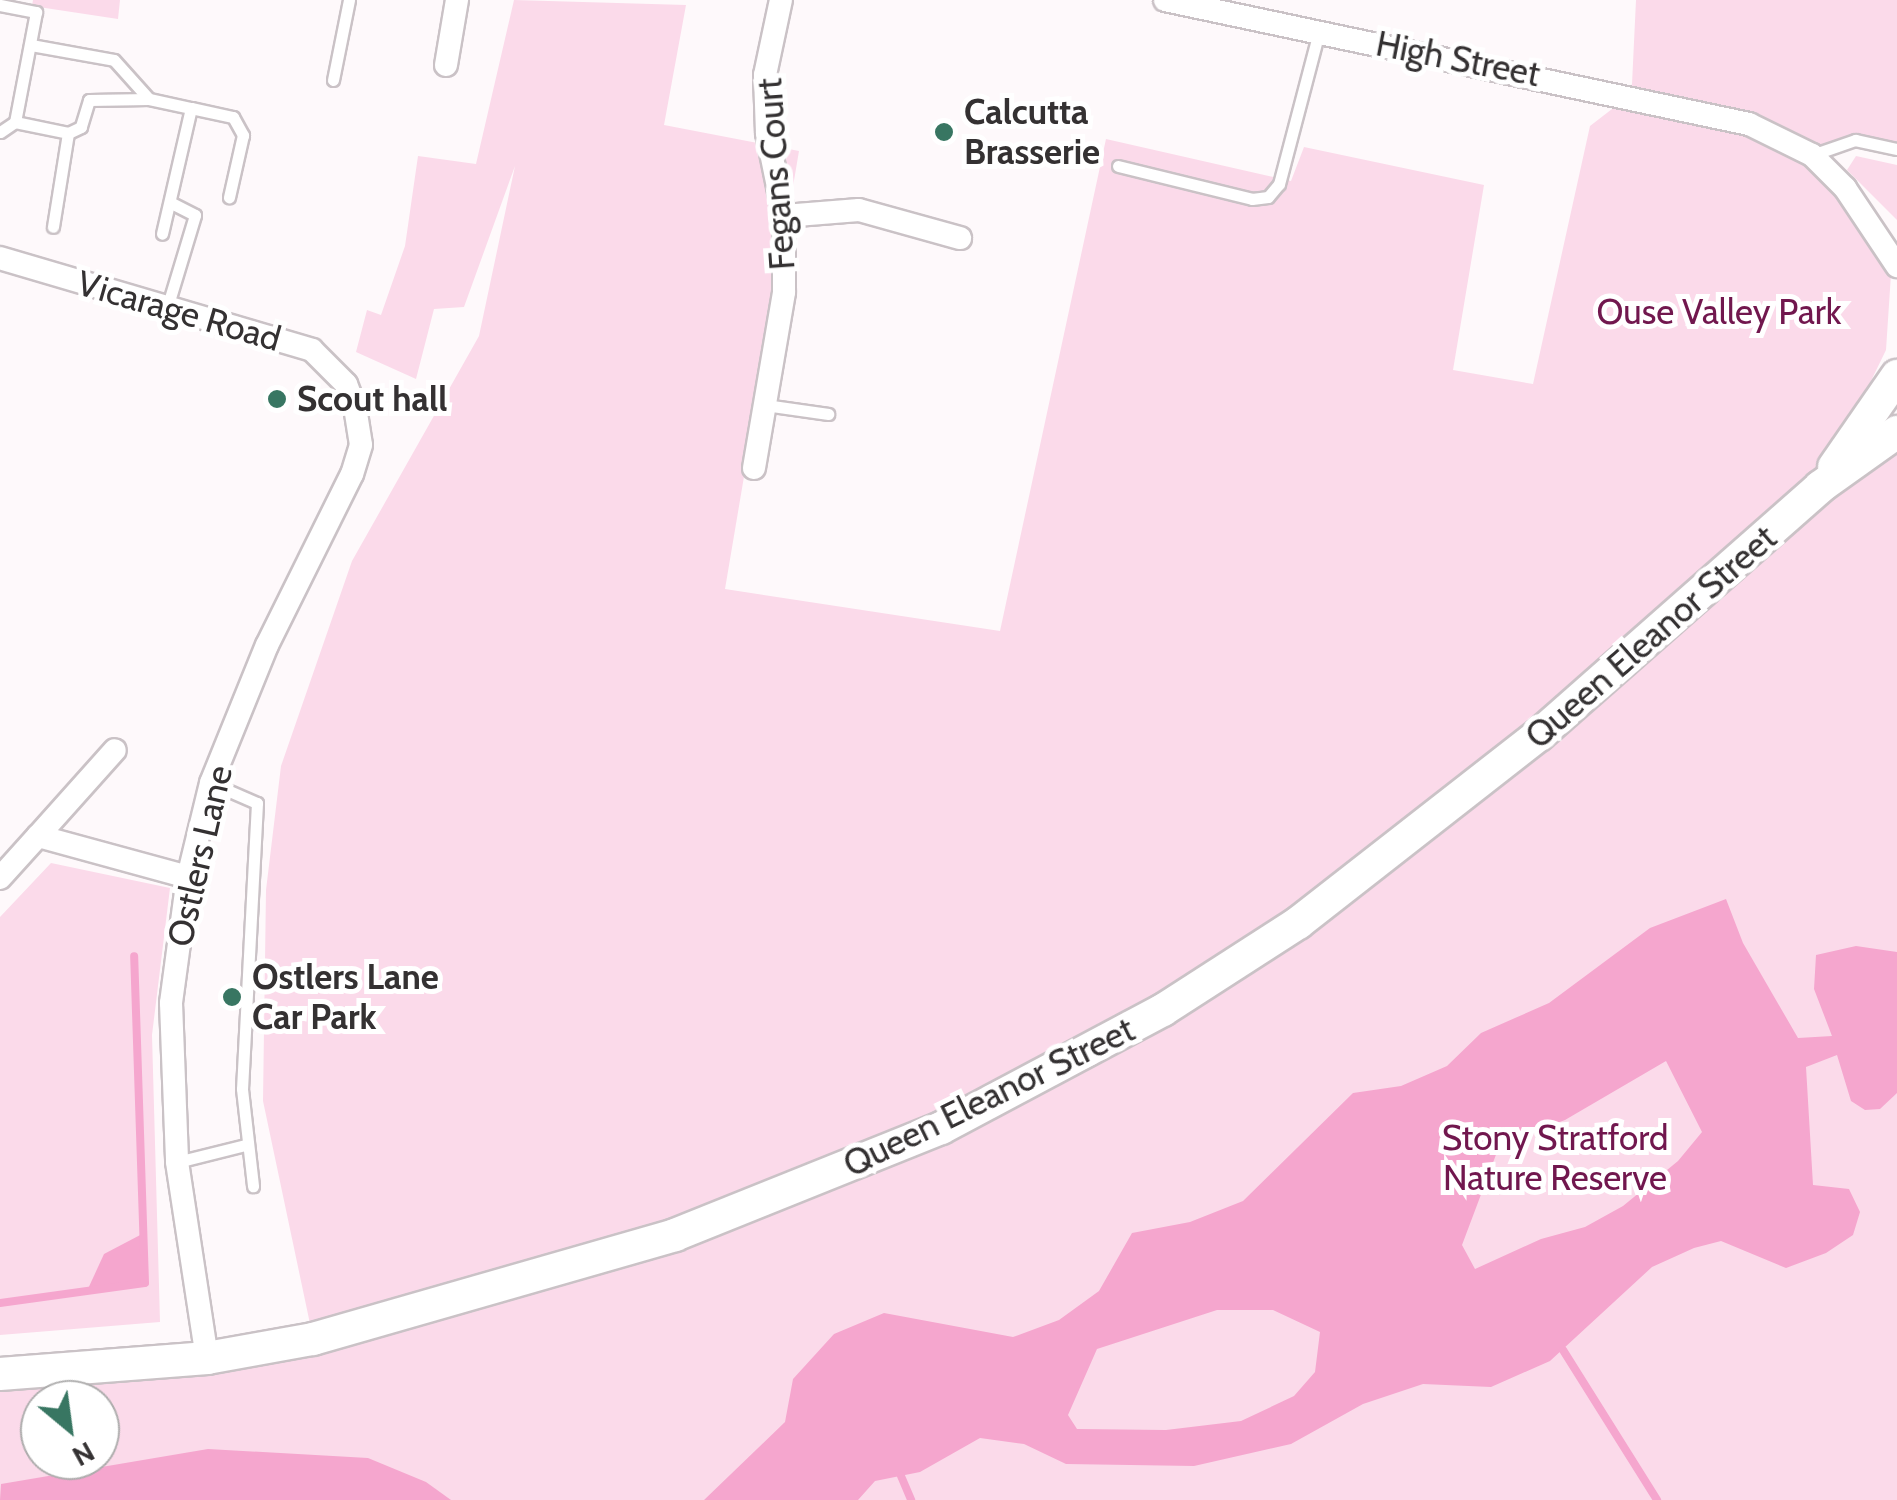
<!DOCTYPE html>
<html>
<head>
<meta charset="utf-8">
<style>
	body { margin:0 }
	#map { position:relative; width:1897px; height:1500px; overflow:hidden; background:#fef9fb; font-family:Cabin,sans-serif }
	div>[style] { position:absolute }
	[style*='--x'] { left:calc(var(--x)*1px); top:calc(var(--y)*1px); width:calc(var(--w)*1px); rotate:calc(var(--a)*1deg) }
	.green>* { inset:0; background:#fbdaea }
	.water>* { inset:0; background:#f5a6ce }
	.stream>* { height:8px; margin:-4px; padding:0 4px; transform-origin:4px; border-radius:4px; background:#f5a6ce }
	.roads { filter:drop-shadow(2px 0 #cac2c6) drop-shadow(-2px 0 #cac2c6) drop-shadow(0 2px #cac2c6) drop-shadow(0 -2px #cac2c6) }
	.lane>* { height:11px; margin:-5.5px; padding:0 5.5px; transform-origin:5.5px; border-radius:5.5px; background:#fff }
	.street>* { height:22px; margin:-11px; padding:0 11px; transform-origin:11px; border-radius:11px; background:#fff }
	.secondary>* { height:32px; margin:-16px; padding:0 16px; transform-origin:16px; border-radius:16px; background:#fff }
	.dots>* { width:28px; height:28px; translate:-50% -50%; box-sizing:border-box; border:5px solid #fff; border-radius:50% }
	span { translate:-50% -50%; white-space:nowrap; text-align:center; line-height:1.15; -webkit-text-stroke:10px #fff; paint-order:stroke }
	.street-label { font-size:35px; color:#343132 }
	.poi-label { font-size:35px; color:#343132; font-weight:700 }
	.left { translate:0 -50%; text-align:left }
	.park-label { font-size:35px; color:#71174e }
	.north { position:absolute; left:20px; top:1380px; width:100px; height:100px; box-sizing:border-box; background:#fff; border:2px solid #aeadad; border-radius:50%; rotate:151deg; font-size:28px; font-weight:700; line-height:40px; text-align:center; color:#343132 }
	.north::after { content:''; display:block; margin:auto; width:35px; height:45px; background:#387662; clip-path:polygon(50% 0,100% 100%,50% 72%,0 100%) }
</style>
</head>
<body>
<div id="map">
	<div class="green">
		<div style="clip-path:polygon(33px 0,120px 0,118px 19px,32px 6px)"></div>
		<div style="clip-path:polygon(evenodd,514px 0,686px 5px,664px 125px,799px 151px,725px 589px,1000px 631px,1106px 139px,1291px 181px,1304px 147px,1484px 185px,1453px 370px,1533px 384px,1590px 126px,1625px 99px,1632px 84px,1636px 0,1897px 0,1897px 149px,1855px 140px,1813px 154px,1892px 259px,1886px 350px,1850px 424px,1897px 447px,1897px 1500px,0 1500px,0 1374px,313px 1338px,263px 1101px,266px 890px,281px 766px,352px 561px,479px 336px,515px 166px,464px 307px,434px 309px,416px 379px,356px 352px,367px 310px,381px 315px,405px 246px,418px 156px,476px 164px,514px 0,40px 1400px,100px 1400px,100px 1460px,40px 1460px,40px 1400px)"></div>
		<div style="clip-path:polygon(1856px 156px,1897px 165px,1897px 220px,1847px 170px)"></div>
		<div style="clip-path:polygon(51px 863px,170px 888px,152px 1035px,160px 1322px,0 1335px,0 917px)"></div>
	</div>
	<div class="water">
		<div style="clip-path:polygon(evenodd,1726px 899px,1743px 943px,1798px 1038px,1832px 1036px,1814px 989px,1816px 955px,1856px 946px,1897px 952px,1897px 1093px,1880px 1109px,1865px 1110px,1851px 1101px,1837px 1055px,1806px 1067px,1813px 1185px,1849px 1189px,1860px 1212px,1853px 1235px,1826px 1253px,1786px 1268px,1721px 1241px,1694px 1248px,1652px 1267px,1550px 1361px,1491px 1387px,1423px 1384px,1363px 1404px,1291px 1444px,1194px 1466px,1066px 1464px,1024px 1444px,980px 1438px,920px 1472px,875px 1481px,858px 1500px,704px 1500px,785px 1422px,793px 1379px,834px 1334px,884px 1313px,1013px 1337px,1059px 1320px,1099px 1291px,1132px 1233px,1190px 1222px,1243px 1201px,1353px 1093px,1401px 1086px,1447px 1066px,1481px 1033px,1549px 1003px,1650px 928px,1726px 899px,1666px 1061px,1702px 1132px,1678px 1161px,1623px 1206px,1585px 1227px,1541px 1239px,1475px 1269px,1462px 1245px,1500px 1144px,1565px 1120px,1666px 1061px,1726px 899px,1217px 1310px,1273px 1310px,1320px 1332px,1315px 1372px,1294px 1396px,1241px 1421px,1166px 1430px,1077px 1429px,1068px 1415px,1097px 1349px,1217px 1310px)"></div>
		<div style="clip-path:polygon(144px 1233px,145px 1283px,87px 1291px,104px 1254px)"></div>
		<div style="clip-path:polygon(208px 1449px,368px 1458px,426px 1482px,451px 1500px,0 1500px,1px 1484px)"></div>
	</div>
	<div class="stream">
		<div style="--x:0;--y:1303;--w:146;--a:-7.9"></div>
		<div style="--x:145;--y:1283;--w:327;--a:-91.9"></div>
		<div style="--x:1563;--y:1350;--w:177;--a:57.9"></div>
		<div style="--x:901;--y:1476;--w:26;--a:67"></div>
	</div>
	<div class="roads">
		<div class="lane">
			<div style="--x:0;--y:5;--w:37;--a:11"></div>
			<div style="--x:36;--y:12;--w:112;--a:100.8"></div>
			<div style="--x:15;--y:122;--w:18;--a:146"></div>
			<div style="--x:31;--y:45;--w:84;--a:10.2"></div>
			<div style="--x:114;--y:60;--w:52;--a:48.1"></div>
			<div style="--x:149;--y:99;--w:60;--a:179"></div>
			<div style="--x:89;--y:100;--w:28;--a:107"></div>
			<div style="--x:81;--y:127;--w:14;--a:155"></div>
			<div style="--x:333;--y:80;--w:82;--a:-78.7"></div>
			<div style="--x:149;--y:99;--w:43;--a:12.1"></div>
			<div style="--x:191;--y:108;--w:129;--a:103"></div>
			<div style="--x:191;--y:108;--w:43;--a:12.1"></div>
			<div style="--x:233;--y:117;--w:21;--a:61"></div>
			<div style="--x:243;--y:135;--w:64;--a:102.7"></div>
			<div style="--x:15;--y:122;--w:54;--a:11.7"></div>
			<div style="--x:68;--y:133;--w:95;--a:99.1"></div>
			<div style="--x:1812;--y:155;--w:46;--a:-19.2"></div>
			<div style="--x:1855;--y:140;--w:43;--a:12.1"></div>
			<div style="--x:1118;--y:166;--w:138;--a:13.8"></div>
			<div style="--x:1252;--y:199;--w:16;--a:-7"></div>
			<div style="--x:1268;--y:197;--w:17;--a:-50"></div>
			<div style="--x:1279;--y:184;--w:158;--a:-75.3"></div>
			<div style="--x:167;--y:308;--w:97;--a:-73.2"></div>
			<div style="--x:195;--y:215;--w:27;--a:-153"></div>
			<div style="--x:765;--y:405;--w:64;--a:8.1"></div>
			<div style="--x:211;--y:783;--w:50;--a:23.5"></div>
			<div style="--x:257;--y:803;--w:286;--a:93"></div>
			<div style="--x:242;--y:1089;--w:98;--a:83.5"></div>
			<div style="--x:177;--y:1162;--w:70;--a:-14"></div>
		</div>
		<div class="street">
			<div style="--x:1165;--y:0;--w:597;--a:11.99"></div>
			<div style="--x:1749;--y:124;--w:70;--a:26.2"></div>
			<div style="--x:1812;--y:155;--w:47;--a:45"></div>
			<div style="--x:1845;--y:188;--w:94;--a:56.3"></div>
			<div style="--x:446;--y:65;--w:66;--a:-80.4"></div>
			<div style="--x:784;--y:216;--w:75;--a:-4.6"></div>
			<div style="--x:859;--y:210;--w:105;--a:15.5"></div>
			<div style="--x:0;--y:258;--w:325;--a:16.4"></div>
			<div style="--x:312;--y:350;--w:48;--a:45"></div>
			<div style="--x:346;--y:384;--w:25;--a:69"></div>
			<div style="--x:355;--y:407;--w:38;--a:81"></div>
			<div style="--x:361;--y:445;--w:30;--a:107"></div>
			<div style="--x:352;--y:474;--w:191;--a:116.4"></div>
			<div style="--x:267;--y:645;--w:149;--a:112.1"></div>
			<div style="--x:211;--y:783;--w:97;--a:103.7"></div>
			<div style="--x:188;--y:877;--w:127;--a:97.7"></div>
			<div style="--x:171;--y:1003;--w:159;--a:87.8"></div>
			<div style="--x:177;--y:1162;--w:198;--a:81.3"></div>
			<div style="--x:754;--y:468;--w:179;--a:-80.3"></div>
			<div style="--x:784;--y:292;--w:76;--a:-90"></div>
			<div style="--x:784;--y:216;--w:85;--a:-101.6"></div>
			<div style="--x:767;--y:133;--w:58;--a:-92"></div>
			<div style="--x:765;--y:75;--w:77;--a:-78"></div>
			<div style="--x:38;--y:836;--w:115;--a:-48.2"></div>
			<div style="--x:0;--y:878;--w:57;--a:-47.9"></div>
			<div style="--x:38;--y:836;--w:156;--a:15.3"></div>
		</div>
		<div class="secondary">
			<div style="--x:1834;--y:467;--w:111;--a:-55.3"></div>
			<div style="--x:0;--y:1374;--w:208;--a:-4.4"></div>
			<div style="--x:207;--y:1358;--w:108;--a:-10.2"></div>
			<div style="--x:313;--y:1339;--w:377;--a:-16"></div>
			<div style="--x:675;--y:1235;--w:287;--a:-21.9"></div>
			<div style="--x:941;--y:1128;--w:251;--a:-28"></div>
			<div style="--x:1163;--y:1010;--w:161;--a:-32.8"></div>
			<div style="--x:1298;--y:923;--w:306;--a:-38"></div>
			<div style="--x:1539;--y:735;--w:375;--a:-41.4"></div>
			<div style="--x:1820;--y:487;--w:95;--a:-35.5"></div>
		</div>
	</div>
	<div class="dots">
		<div style="left:944px;top:132px;background:#387662"></div>
		<div style="left:277px;top:399px;background:#387662"></div>
		<div style="left:232px;top:997px;background:#387662"></div>
	</div>
	<div class="street-label">
		<span style="left:1458px;top:59px;rotate:11deg">High Street</span>
		<span style="left:776px;top:174px;rotate:-94deg">Fegans Court</span>
		<span style="left:179px;top:311px;rotate:16deg">Vicarage Road</span>
		<span style="left:1651px;top:637px;rotate:-41deg">Queen Eleanor Street</span>
		<span style="left:200px;top:856px;rotate:-77deg">Ostlers Lane</span>
		<span style="left:989px;top:1097px;rotate:-26deg">Queen Eleanor Street</span>
	</div>
	<div class="poi-label">
		<span class="left" style="left:964px;top:132px">Calcutta<br>Brasserie</span>
		<span class="left" style="left:297px;top:399px">Scout hall</span>
		<span class="left" style="left:252px;top:997px">Ostlers Lane<br>Car Park</span>
	</div>
	<div class="park-label">
		<span style="left:1719px;top:312px">Ouse Valley Park</span>
		<span style="left:1555px;top:1158px">Stony Stratford<br>Nature Reserve</span>
	</div>
	<div class="north">N</div>
</div>
</body>
</html>
